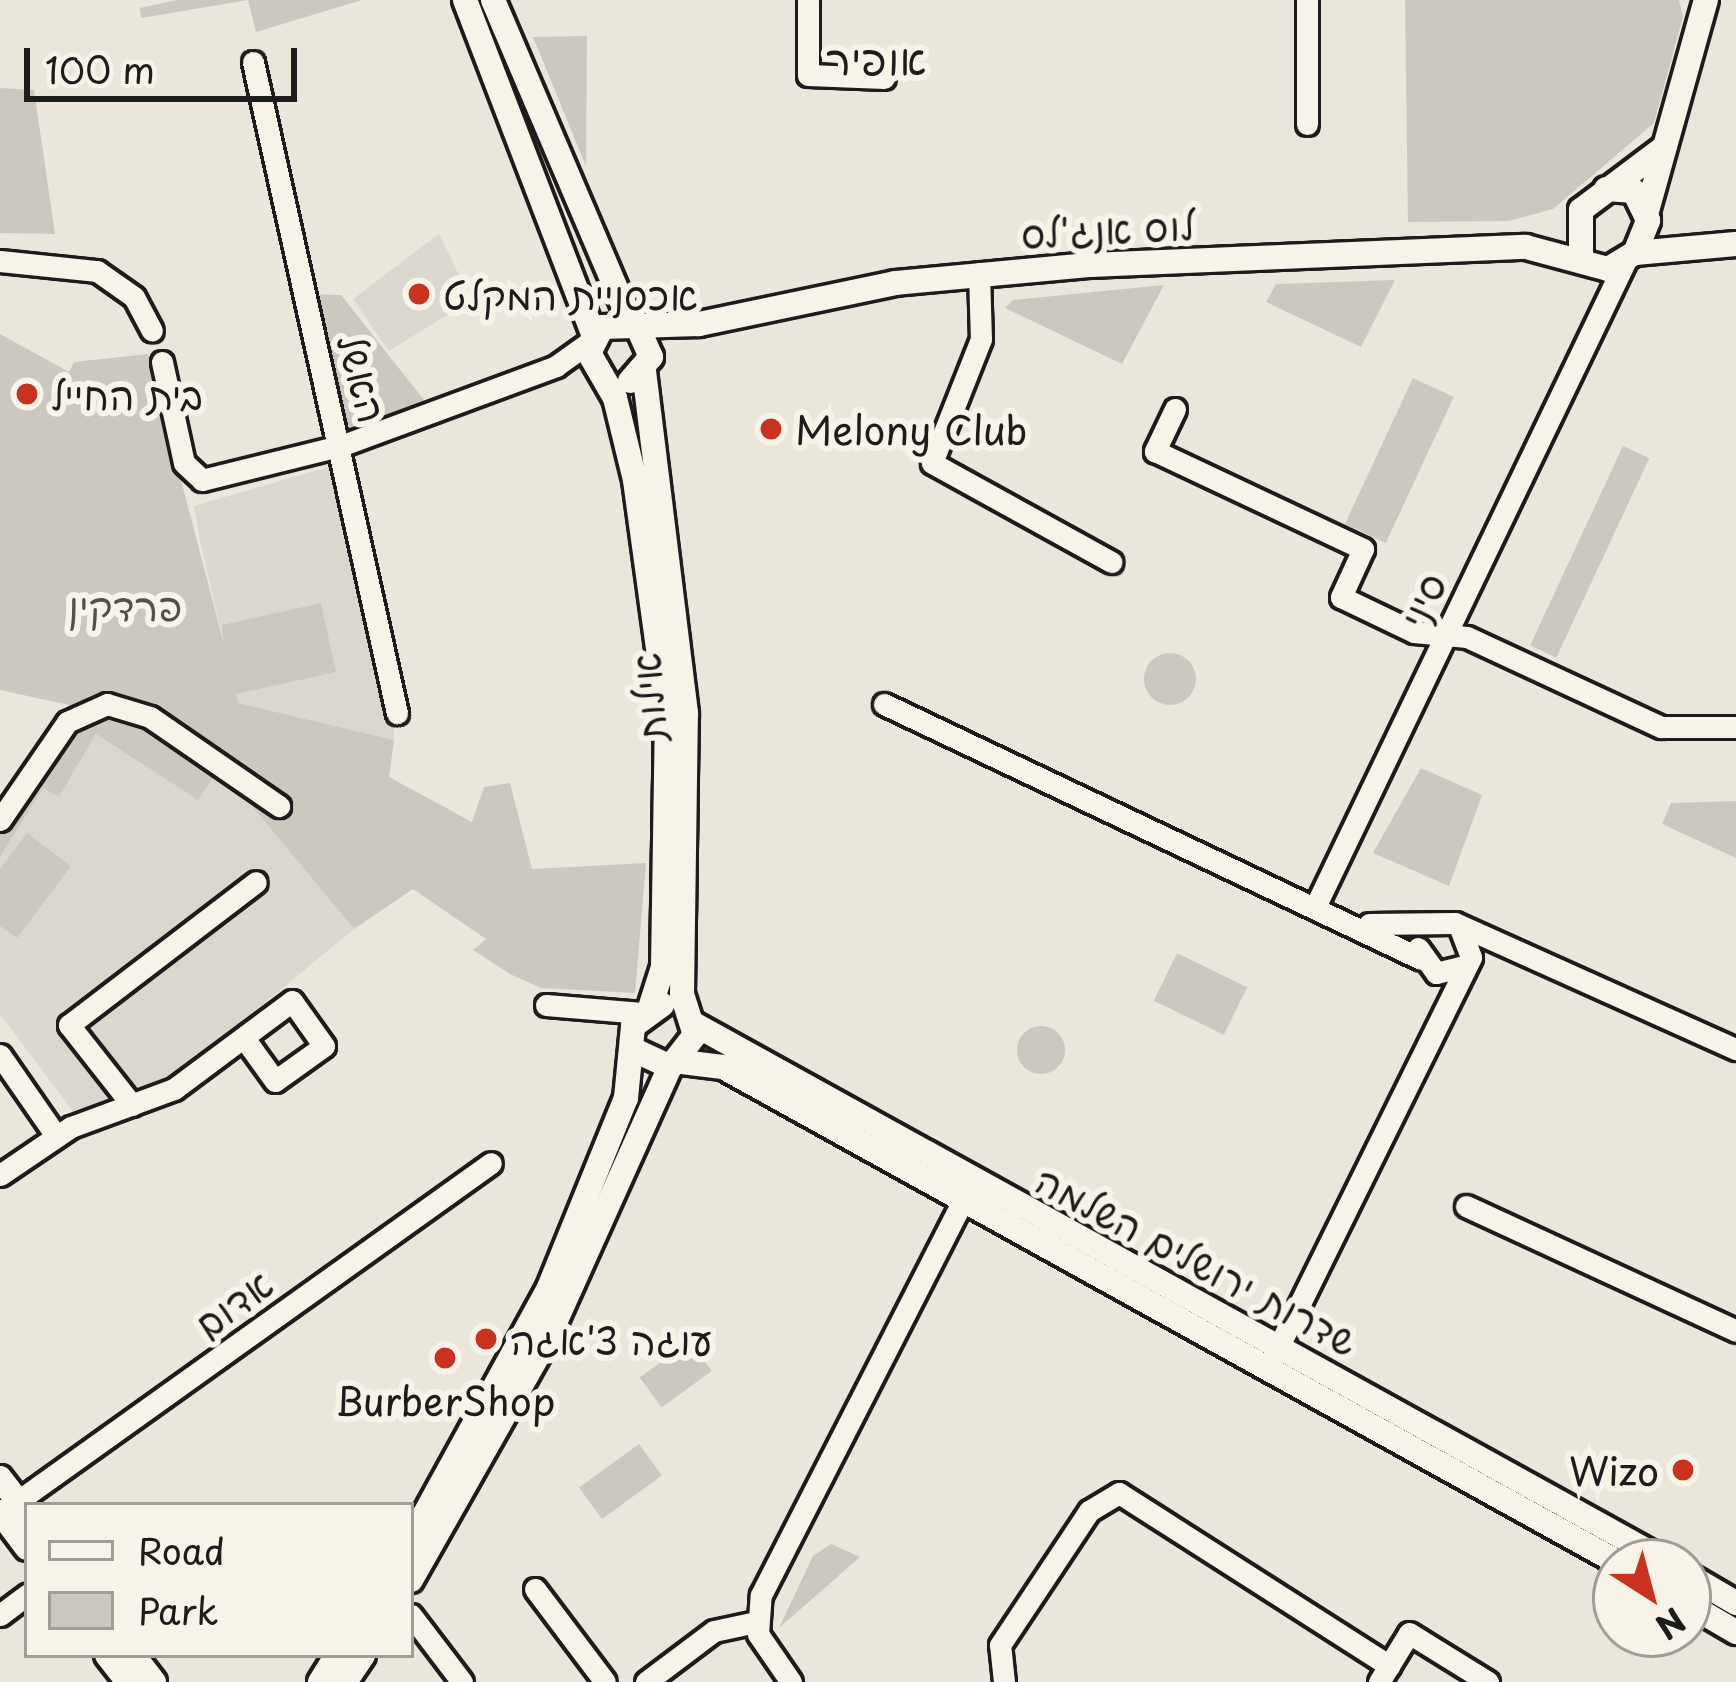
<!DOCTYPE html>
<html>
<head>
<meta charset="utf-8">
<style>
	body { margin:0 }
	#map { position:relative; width:1736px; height:1682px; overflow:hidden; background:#eae6dc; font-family:"Playpen Sans","Playpen Sans Hebrew",sans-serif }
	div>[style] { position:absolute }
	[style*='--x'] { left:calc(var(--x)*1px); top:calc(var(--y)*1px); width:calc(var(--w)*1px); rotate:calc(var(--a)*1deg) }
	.built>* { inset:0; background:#dad7ce }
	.green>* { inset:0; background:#ccc8c0; transform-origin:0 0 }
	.round { border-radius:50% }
	.roads { filter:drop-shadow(3px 0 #1c1c1c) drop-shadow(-3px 0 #1c1c1c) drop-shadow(0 3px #1c1c1c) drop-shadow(0 -3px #1c1c1c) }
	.minor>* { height:21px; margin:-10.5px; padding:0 10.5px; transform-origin:10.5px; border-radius:10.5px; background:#f7f3e8 }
	.tertiary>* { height:24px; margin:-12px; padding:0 12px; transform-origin:12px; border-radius:12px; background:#f7f3e8 }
	.dots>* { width:33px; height:33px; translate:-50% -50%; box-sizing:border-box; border:6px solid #f7f3e8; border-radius:50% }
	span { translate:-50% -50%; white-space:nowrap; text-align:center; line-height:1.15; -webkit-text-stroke:12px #f7f3e8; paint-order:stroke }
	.street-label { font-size:39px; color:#1c1c1c }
	.poi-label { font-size:39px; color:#1c1c1c }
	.left { translate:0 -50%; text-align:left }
	.right { translate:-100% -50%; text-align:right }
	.park-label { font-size:39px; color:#51504d }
	.neighbourhood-label { font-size:42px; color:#1c1c1c }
	.legend { position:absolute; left:24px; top:1502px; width:390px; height:156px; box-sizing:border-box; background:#f7f3e8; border:3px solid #9f9d96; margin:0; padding:15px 21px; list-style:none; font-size:36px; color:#1c1c1c }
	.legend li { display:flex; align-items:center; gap:24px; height:60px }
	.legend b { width:60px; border:3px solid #9f9d96 }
	.north { position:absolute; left:1592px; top:1538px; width:120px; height:120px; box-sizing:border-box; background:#f7f3e8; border:3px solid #9f9d96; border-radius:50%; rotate:144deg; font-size:33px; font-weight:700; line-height:48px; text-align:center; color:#1c1c1c }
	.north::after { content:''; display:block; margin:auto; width:42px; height:54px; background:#c8321e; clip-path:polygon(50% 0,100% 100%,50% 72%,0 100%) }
	.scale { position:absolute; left:24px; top:48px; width:273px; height:54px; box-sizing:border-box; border:6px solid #1c1c1c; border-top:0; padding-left:15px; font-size:36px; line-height:42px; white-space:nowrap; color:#1c1c1c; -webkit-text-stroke:9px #f7f3e8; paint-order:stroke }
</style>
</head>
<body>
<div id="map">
	<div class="built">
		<div style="clip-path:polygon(439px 234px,471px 300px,389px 351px,353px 299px)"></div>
		<div style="clip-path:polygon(332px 466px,394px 717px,394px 740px,238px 703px,200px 540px,194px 506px)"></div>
		<div style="clip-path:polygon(96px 734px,197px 799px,213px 778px,251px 805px,354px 929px,168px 1083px,78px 1118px,0 1014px,0 857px,43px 787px,59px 797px)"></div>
	</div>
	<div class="green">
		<div style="clip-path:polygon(177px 0,362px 0,256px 32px,248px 0,141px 18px,140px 8px)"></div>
		<div style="clip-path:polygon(1405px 0,1679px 0,1683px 17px,1654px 123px,1553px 209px,1509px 221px,1408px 222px)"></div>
		<div style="clip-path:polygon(587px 36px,586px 166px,533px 37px)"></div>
		<div style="clip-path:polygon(0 88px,34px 90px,55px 234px,0 233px)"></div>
		<div style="clip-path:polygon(1395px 280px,1361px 347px,1266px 302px,1276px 284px)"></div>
		<div style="clip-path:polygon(1164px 285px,1122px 364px,1005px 308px,1013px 300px)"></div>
		<div style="clip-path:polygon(304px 294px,341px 295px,428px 405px,343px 445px)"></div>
		<div style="clip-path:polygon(0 334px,69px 372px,74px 362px,148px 354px,224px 644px,222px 625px,321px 603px,336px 672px,236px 694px,238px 703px,394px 740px,389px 777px,472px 822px,484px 787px,510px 783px,532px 869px,646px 863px,635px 993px,541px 988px,510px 974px,473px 950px,486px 939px,413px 889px,354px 929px,251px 805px,213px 778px,198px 800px,96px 734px,59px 797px,43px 788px,0 857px,0 818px,69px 705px,0 690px)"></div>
		<div style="left:1413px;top:378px;width:45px;height:161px;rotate:25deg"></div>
		<div style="left:1623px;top:446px;width:29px;height:220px;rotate:25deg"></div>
		<div class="round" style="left:1144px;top:653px;width:52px;height:52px"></div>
		<div style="clip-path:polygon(1421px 768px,1482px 795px,1449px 886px,1373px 853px)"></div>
		<div style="clip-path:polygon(1736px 801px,1736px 858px,1662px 824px,1671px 803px)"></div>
		<div style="clip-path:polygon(27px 833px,71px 866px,17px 938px,0 926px,0 869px)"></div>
		<div style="left:1177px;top:953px;width:78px;height:53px;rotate:26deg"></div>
		<div class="round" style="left:1017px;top:1026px;width:48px;height:48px"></div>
		<div style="left:690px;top:1341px;width:37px;height:62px;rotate:54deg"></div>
		<div style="left:639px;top:1444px;width:39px;height:74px;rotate:54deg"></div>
		<div style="clip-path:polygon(831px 1544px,860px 1557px,779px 1628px,813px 1556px)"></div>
	</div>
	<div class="roads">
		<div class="minor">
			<div style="--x:808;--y:0;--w:75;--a:90"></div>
			<div style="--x:808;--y:75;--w:76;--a:2.3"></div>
			<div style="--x:253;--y:62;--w:667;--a:77.53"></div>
			<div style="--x:1307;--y:124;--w:124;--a:-90"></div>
			<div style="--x:0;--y:261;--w:98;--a:5.9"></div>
			<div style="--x:97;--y:271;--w:45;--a:35.1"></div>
			<div style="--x:134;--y:297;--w:38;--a:62"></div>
			<div style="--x:979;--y:273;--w:66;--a:88.3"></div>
			<div style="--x:981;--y:339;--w:133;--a:111.6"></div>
			<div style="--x:932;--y:463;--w:205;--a:28.9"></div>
			<div style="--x:162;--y:362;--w:103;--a:77.7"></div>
			<div style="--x:184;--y:463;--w:25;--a:43"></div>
			<div style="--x:202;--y:480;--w:145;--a:-13.9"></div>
			<div style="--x:343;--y:445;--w:227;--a:-20.3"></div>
			<div style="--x:556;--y:366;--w:43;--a:-35.5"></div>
			<div style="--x:1175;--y:409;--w:47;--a:115.5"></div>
			<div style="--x:1155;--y:451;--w:230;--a:25.2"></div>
			<div style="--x:1363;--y:549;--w:53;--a:114.6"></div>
			<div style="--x:1341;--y:597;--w:81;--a:25.6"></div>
			<div style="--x:1414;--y:632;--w:53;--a:5.4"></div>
			<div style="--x:1467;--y:637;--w:214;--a:24.9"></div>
			<div style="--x:1661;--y:727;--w:75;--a:0"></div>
			<div style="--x:884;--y:704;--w:594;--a:25.4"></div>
			<div style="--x:0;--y:820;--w:119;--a:-55.6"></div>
			<div style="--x:67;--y:722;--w:44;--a:-24.2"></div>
			<div style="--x:107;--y:704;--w:45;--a:16.8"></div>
			<div style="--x:150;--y:717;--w:157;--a:34.6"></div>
			<div style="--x:1315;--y:907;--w:716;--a:-64.33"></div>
			<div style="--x:1369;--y:924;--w:86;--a:-0.7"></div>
			<div style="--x:1455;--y:923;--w:308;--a:24.2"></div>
			<div style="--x:1418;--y:948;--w:31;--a:54"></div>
			<div style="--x:1436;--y:973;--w:30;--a:-14"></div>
			<div style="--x:546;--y:1005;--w:96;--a:4.8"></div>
			<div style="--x:0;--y:1055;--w:98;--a:55.3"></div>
			<div style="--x:132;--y:1105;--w:102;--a:-128.2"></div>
			<div style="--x:69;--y:1025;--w:235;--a:-37.4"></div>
			<div style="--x:0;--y:1175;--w:86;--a:-34.1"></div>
			<div style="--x:71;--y:1127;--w:110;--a:-20.3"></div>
			<div style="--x:174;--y:1089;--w:147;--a:-36.7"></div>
			<div style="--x:292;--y:1001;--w:55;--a:54.6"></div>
			<div style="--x:324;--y:1046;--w:60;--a:144.5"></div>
			<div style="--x:275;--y:1081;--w:53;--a:-125.8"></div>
			<div style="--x:1466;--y:1206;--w:298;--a:24.8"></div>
			<div style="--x:1273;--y:1358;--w:447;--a:-63.7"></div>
			<div style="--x:1471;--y:957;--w:34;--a:-111"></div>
			<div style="--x:18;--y:1501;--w:581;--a:-35.55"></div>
			<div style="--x:535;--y:1589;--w:116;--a:53"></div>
			<div style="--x:0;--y:1615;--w:34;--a:-37"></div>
			<div style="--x:411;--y:1615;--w:84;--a:52.7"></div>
			<div style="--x:646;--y:1682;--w:85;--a:-36.9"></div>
			<div style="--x:714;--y:1631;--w:43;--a:-12.1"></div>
			<div style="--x:791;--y:1682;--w:58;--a:-124.5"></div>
			<div style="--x:758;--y:1634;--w:39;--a:-86"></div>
			<div style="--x:761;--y:1595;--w:458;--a:-62.9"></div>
			<div style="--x:1004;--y:1682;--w:37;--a:-96"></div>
			<div style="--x:1000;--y:1645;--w:161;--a:-56.4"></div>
			<div style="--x:1089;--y:1511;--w:35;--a:-31"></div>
			<div style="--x:1119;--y:1493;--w:321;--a:32.6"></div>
			<div style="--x:1379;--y:1682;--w:57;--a:-58.5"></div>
			<div style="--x:1409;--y:1633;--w:93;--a:31.8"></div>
		</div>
		<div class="tertiary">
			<div style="--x:465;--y:0;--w:360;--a:69"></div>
			<div style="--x:493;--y:0;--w:351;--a:66.9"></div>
			<div style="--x:1647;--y:211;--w:219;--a:-74.4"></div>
			<div style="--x:1635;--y:253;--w:101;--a:-5.1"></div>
			<div style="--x:1581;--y:259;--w:49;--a:-90"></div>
			<div style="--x:1581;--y:210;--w:101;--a:-37"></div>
			<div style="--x:630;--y:381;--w:32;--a:-49"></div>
			<div style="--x:651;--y:357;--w:35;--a:-114"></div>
			<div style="--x:650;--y:1008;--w:43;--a:-72.4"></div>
			<div style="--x:663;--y:967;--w:253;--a:-89.1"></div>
			<div style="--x:667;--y:714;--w:236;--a:-97.8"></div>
			<div style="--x:635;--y:480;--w:84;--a:-103.7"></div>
			<div style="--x:615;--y:398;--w:52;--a:-120"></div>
			<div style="--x:589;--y:353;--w:29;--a:-63"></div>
			<div style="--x:602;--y:327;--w:97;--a:-1.8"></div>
			<div style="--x:699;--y:324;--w:200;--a:-11.8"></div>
			<div style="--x:895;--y:283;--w:196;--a:-5.3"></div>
			<div style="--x:1090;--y:265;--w:436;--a:-2.4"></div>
			<div style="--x:1526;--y:247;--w:85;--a:15"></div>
			<div style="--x:1608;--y:269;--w:31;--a:-31"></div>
			<div style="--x:1635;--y:253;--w:35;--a:-68"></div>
			<div style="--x:1648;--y:220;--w:32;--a:-116"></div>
			<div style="--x:1634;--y:191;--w:28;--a:-176"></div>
			<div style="--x:692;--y:1023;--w:1114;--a:28.93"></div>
			<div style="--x:634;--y:1050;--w:40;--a:25"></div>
			<div style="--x:670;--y:1067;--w:41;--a:-52"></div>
			<div style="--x:695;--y:1035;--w:43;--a:-107.6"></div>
			<div style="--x:682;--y:994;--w:281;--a:-89.2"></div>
			<div style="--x:686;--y:713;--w:343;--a:-97"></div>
			<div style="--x:682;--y:1062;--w:41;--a:7"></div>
			<div style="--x:723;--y:1067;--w:1022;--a:28.97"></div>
			<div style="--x:0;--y:1478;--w:44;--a:52.4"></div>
			<div style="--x:0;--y:1512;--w:45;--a:53.1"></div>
			<div style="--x:411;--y:1539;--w:284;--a:-61.2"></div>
			<div style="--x:548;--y:1290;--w:207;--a:-67.9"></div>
			<div style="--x:626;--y:1098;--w:72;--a:-84.4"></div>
			<div style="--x:633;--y:1026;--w:36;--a:-36"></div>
			<div style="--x:1688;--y:1575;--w:56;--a:30.3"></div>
			<div style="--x:411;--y:1580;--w:280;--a:-60.5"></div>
			<div style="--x:549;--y:1336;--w:295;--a:-65.8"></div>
			<div style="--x:1688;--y:1604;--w:56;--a:30.3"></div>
			<div style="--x:107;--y:1655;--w:34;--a:52"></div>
			<div style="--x:133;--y:1655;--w:34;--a:52"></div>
			<div style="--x:320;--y:1682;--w:32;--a:-58"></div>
			<div style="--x:345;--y:1682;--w:32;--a:-56"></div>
		</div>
	</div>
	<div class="dots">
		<div style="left:419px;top:294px;background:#c8321e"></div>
		<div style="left:27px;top:394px;background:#c8321e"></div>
		<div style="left:771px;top:429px;background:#c8321e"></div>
		<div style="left:486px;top:1339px;background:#c8321e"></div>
		<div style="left:445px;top:1358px;background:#c8321e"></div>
		<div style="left:1683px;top:1470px;background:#c8321e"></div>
	</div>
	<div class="street-label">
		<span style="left:1108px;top:229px;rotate:-3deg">לוס אנג'לס</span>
		<span style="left:363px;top:378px;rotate:75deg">האשל</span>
		<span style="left:1422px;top:600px;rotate:-65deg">סיני</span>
		<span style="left:648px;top:697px;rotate:-95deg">אילות</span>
		<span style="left:1197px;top:1260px;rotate:28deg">שדרות ירושלים השלמה</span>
		<span style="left:233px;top:1303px;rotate:-36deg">אדום</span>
	</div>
	<div class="poi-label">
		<span class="left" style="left:443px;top:294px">אכסניית המקלט</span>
		<span class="left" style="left:51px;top:394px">בית החייל</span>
		<span class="left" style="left:795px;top:429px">Melony Club</span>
		<span class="left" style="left:510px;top:1339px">עוגה צ'אגה</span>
		<span style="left:445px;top:1400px">BurberShop</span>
		<span class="right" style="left:1659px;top:1470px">Wizo</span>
	</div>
	<div class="park-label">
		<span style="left:125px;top:605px">פרדקין</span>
	</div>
	<div class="neighbourhood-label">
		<span style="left:876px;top:58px">אופיר</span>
	</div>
	<ul class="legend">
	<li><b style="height:15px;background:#f7f3e8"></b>Road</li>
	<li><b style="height:33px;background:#ccc8c0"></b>Park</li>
	</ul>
	<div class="north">N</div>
	<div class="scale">100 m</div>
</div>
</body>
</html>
